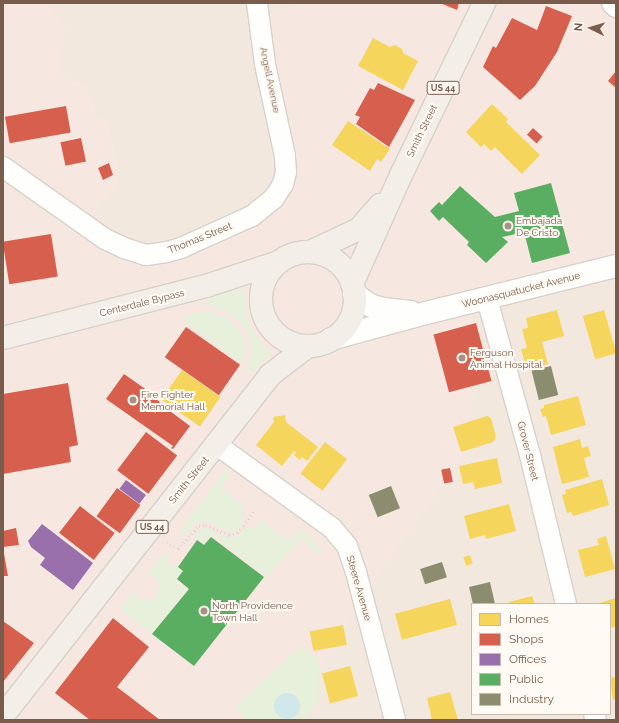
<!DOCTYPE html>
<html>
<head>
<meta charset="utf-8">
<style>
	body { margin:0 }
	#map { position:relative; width:619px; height:723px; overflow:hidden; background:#f9f5f0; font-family:Raleway,sans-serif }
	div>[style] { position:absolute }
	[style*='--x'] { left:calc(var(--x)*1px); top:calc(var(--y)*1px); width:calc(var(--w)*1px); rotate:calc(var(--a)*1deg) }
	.residential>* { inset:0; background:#f2e8de }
	.commercial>* { inset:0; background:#f6e8e1 }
	.green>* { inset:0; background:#e7f0db }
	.water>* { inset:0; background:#d0e8ea }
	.round { border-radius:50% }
	.homes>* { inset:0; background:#f6d55c; transform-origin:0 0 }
	.shops>* { inset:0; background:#d6604d; transform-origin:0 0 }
	.offices>* { inset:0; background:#9970ab; transform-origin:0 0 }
	.public>* { inset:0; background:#5aae61 }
	.industry>* { inset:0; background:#8c8c6e; transform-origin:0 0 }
	.path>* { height:2.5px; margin-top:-1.25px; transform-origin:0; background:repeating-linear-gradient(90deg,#dcd5d0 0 1px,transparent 0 4px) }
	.roads { filter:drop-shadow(1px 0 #d7d1cb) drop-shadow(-1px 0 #d7d1cb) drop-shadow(0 1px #d7d1cb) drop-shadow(0 -1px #d7d1cb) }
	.minor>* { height:20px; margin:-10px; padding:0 10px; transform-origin:10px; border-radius:10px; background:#fefefd }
	.tertiary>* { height:22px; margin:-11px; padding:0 11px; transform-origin:11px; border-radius:11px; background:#fefefd }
	.primary>* { height:22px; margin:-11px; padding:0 11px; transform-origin:11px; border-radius:11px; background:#f3eee8 }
	.primary>.ring { margin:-11px; padding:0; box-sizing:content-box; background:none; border:22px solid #f3eee8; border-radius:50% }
	.dots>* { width:11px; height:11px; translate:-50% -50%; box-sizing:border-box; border:2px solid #fffaf3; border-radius:50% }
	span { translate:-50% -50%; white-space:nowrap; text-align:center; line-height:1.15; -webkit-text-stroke:4px #fffaf3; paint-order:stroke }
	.shield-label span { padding:1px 3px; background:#fffaf3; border:1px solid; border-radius:3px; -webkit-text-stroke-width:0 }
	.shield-label { font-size:9px; color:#7a5c4d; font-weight:700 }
	.street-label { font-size:10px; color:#7a5c4d }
	.poi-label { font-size:10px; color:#7a5c4d }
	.left { translate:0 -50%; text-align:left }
	.frame { position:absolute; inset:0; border:4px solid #7a5c4d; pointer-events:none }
	.legend { position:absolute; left:471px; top:603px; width:140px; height:112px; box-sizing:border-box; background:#fffaf3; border:1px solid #cabbb1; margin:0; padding:5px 7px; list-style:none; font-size:12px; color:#7a5c4d }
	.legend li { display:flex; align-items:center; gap:8px; height:20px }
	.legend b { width:20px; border:1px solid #cabbb1 }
	.north { position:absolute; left:571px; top:8px; width:40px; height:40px; -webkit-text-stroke:3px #fffaf3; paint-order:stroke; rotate:275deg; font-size:11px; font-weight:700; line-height:16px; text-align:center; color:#7a5c4d }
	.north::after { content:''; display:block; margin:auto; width:14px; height:18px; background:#7a5c4d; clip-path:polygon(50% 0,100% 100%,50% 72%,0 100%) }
</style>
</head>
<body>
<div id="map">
	<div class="residential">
		<div style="clip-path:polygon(47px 3px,304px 3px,268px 16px,289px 132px,278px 198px,146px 254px,87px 221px,115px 185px,118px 172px,108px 126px,96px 114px,84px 85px,54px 76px)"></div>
		<div style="clip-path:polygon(evenodd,616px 268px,616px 720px,248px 720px,226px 287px,616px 268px,472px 604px,610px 604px,610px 714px,472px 714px,472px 604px)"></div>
	</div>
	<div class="commercial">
		<div style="clip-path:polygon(3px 3px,47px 3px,65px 27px,59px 70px,54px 76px,84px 85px,96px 114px,108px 126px,118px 172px,115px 185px,87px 221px,93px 229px,166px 252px,287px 187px,264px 20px,268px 16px,304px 3px,616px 3px,616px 268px,469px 309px,482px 341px,464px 456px,381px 570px,288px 720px,3px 720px)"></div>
	</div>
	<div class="green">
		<div style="clip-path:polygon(239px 290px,244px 290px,246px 313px,252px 329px,261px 343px,271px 352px,270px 355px,251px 373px,248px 371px,248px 368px,252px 347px,248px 332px,240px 322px,226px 311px,211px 306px,207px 302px,209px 297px)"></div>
		<div style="clip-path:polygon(198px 312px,211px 312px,226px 317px,238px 329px,245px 342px,245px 354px,242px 363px,187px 323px,184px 317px)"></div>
		<div style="clip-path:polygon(225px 471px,230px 473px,230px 475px,221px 488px,244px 507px,242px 514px,242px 525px,236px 531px,230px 532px,210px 522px,201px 521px,193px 526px,187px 533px,183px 532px,182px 528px)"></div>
		<div style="clip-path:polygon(261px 521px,289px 540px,300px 530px,307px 534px,323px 553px,318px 553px,314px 551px,301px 538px,267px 577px,212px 534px,204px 543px,195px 537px,197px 532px,203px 528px,211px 529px,227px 538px,236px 538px,247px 527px,252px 528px,258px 526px)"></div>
		<div style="clip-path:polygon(165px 553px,168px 553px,169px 558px,167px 562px,169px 565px,176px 565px,182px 572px,175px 581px,187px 590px,152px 634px,120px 608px,133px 592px,138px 598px,144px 601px,152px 600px,157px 595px,160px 586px,155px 577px,148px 573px)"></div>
		<div style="clip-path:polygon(301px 646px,319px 659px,318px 701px,304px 720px,246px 720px,236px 706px)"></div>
	</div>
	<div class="water">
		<div class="round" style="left:274px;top:693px;width:26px;height:26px"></div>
	</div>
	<div class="homes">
		<div style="clip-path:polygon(373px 38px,390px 47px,395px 45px,402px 49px,403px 53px,418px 61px,403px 90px,358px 66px)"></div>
		<div style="clip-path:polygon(492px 104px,508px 119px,506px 122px,540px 155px,522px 174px,495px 147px,491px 151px,484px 144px,481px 147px,466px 132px)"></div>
		<div style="clip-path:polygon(348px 121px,390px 149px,381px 162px,377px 159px,370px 171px,332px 145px)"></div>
		<div style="clip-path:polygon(557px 310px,564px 336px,542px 342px,548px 364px,527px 369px,521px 349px,527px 348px,522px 329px,528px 328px,526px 318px)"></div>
		<div style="left:604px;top:310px;width:45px;height:22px;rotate:74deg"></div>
		<div style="left:182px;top:370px;width:47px;height:36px;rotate:35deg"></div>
		<div style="clip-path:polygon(578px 396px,586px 425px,551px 435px,546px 416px,543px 417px,540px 409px,544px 408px,544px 405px)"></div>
		<div style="clip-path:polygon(285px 415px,286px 422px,318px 447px,307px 461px,302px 457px,300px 460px,294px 455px,296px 452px,294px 451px,282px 466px,256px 445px,274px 422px,273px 417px)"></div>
		<div style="clip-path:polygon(487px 416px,491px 418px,496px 437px,493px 442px,461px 452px,453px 427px)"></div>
		<div style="clip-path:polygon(580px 439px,582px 448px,588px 446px,591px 456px,584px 458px,589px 477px,562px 484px,553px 447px)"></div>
		<div style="left:325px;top:442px;width:28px;height:40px;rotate:38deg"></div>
		<div style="clip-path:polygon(497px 458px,502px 483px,475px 489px,473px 482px,463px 484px,459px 466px)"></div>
		<div style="clip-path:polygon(602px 479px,609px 505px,573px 516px,571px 512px,567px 513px,562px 495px,566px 494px,565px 490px)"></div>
		<div style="clip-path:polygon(509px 504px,516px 531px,486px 539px,485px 535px,470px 539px,464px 516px)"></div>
		<div style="clip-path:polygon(606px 536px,615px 569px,585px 577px,578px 550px,599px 545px,597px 539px)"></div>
		<div style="left:470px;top:555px;width:9px;height:7px;rotate:72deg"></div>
		<div style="clip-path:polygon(532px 596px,535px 604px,509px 604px,509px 602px)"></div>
		<div style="clip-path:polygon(616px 598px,616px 626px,610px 628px,610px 604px,596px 604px)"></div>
		<div style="left:450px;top:599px;width:27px;height:57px;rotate:75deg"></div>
		<div style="left:343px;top:625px;width:20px;height:34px;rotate:79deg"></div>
		<div style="left:350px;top:666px;width:31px;height:29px;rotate:75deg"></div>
		<div style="clip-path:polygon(616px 677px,616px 699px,613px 700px,610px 678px)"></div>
		<div style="clip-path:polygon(450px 692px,458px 720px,432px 720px,427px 698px)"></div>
	</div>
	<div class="shops">
		<div style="clip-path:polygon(440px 3px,459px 3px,457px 10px)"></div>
		<div style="clip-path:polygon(546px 6px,572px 16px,557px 52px,535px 86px,520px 100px,483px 67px,493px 46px,496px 48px,512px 18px,537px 30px)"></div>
		<div style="clip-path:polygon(616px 71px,616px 88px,608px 81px)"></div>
		<div style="clip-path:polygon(378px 83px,415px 100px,389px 147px,356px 124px,360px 117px,355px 115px,370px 88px,374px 90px)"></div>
		<div style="left:66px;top:106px;width:27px;height:62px;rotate:80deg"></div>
		<div style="left:533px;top:128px;width:13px;height:9px;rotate:42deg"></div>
		<div style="left:81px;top:138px;width:24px;height:21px;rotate:78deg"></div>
		<div style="clip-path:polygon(109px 163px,113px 175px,103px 180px,98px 168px)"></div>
		<div style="left:51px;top:234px;width:43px;height:49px;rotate:81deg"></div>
		<div style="left:476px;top:323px;width:60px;height:44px;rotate:75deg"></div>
		<div style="left:186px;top:327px;width:66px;height:37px;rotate:35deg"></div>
		<div style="clip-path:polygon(124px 374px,151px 393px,150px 395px,160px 402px,159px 403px,190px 426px,173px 449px,171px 448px,173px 446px,106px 399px)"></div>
		<div style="clip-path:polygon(68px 383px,78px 445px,69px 447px,71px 462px,3px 474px,3px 394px)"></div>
		<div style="left:146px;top:432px;width:39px;height:48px;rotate:37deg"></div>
		<div style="left:450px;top:468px;width:14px;height:9px;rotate:78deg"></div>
		<div style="left:117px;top:488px;width:29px;height:35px;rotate:36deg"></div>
		<div style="left:80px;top:506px;width:44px;height:34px;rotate:38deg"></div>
		<div style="clip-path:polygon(16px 528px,19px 545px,3px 547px,3px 531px)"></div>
		<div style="clip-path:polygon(3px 548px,8px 576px,3px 576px)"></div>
		<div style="clip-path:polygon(113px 618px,149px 647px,117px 687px,160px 720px,90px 720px,55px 693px)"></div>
		<div style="clip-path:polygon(3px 621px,34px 643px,3px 682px)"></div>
	</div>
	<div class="offices">
		<div style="left:126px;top:480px;width:25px;height:11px;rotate:37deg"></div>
		<div style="clip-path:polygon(42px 524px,93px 563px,73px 590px,40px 565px,45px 558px,31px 547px,28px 541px)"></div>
	</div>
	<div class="public">
		<div style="clip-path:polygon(551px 183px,570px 253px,532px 263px,524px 232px,502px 237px,508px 242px,486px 263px,467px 245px,469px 242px,443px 217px,439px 221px,430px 211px,439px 202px,442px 205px,460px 186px,495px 217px,519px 211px,514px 193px)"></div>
		<div style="clip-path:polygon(211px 537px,264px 577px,194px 666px,152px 634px,189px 589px,177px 579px,183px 571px,178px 567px,197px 540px,204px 545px)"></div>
	</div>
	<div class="industry">
		<div style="left:551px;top:366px;width:30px;height:20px;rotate:76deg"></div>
		<div style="left:391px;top:486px;width:24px;height:24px;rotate:68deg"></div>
		<div style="left:442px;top:562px;width:16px;height:23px;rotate:72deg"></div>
		<div style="clip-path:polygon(490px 582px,495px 604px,473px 604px,469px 587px)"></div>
	</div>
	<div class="path">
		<div style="--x:167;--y:542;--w:13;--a:32"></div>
		<div style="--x:178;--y:549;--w:31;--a:-48"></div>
		<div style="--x:199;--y:526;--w:7;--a:-8"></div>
		<div style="--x:206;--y:525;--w:25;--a:23"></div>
		<div style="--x:229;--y:535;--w:8;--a:-14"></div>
		<div style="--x:237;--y:533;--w:10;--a:-45"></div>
		<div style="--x:244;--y:526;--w:19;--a:-58"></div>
	</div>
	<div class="roads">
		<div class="minor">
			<div style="--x:612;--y:3;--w:6;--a:45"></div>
			<div style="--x:3;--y:167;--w:125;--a:35.2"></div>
			<div style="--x:105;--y:239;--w:21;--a:25"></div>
			<div style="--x:124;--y:248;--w:23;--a:18"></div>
			<div style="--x:146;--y:255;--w:21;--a:-8"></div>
			<div style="--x:167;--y:252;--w:15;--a:-16"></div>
			<div style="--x:181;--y:248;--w:78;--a:-24.3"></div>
			<div style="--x:252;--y:216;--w:28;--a:-39"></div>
			<div style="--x:274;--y:198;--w:17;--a:-57"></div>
			<div style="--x:283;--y:184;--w:12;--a:-76"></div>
			<div style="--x:286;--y:172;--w:16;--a:-94"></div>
			<div style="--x:285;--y:156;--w:94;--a:-102.3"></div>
			<div style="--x:265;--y:64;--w:62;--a:-97.5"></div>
			<div style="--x:487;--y:299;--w:162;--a:74.6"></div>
			<div style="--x:530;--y:455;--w:153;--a:76.4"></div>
			<div style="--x:217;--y:445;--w:142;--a:35.8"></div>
			<div style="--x:332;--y:528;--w:23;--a:50"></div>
			<div style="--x:347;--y:546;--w:28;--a:71"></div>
			<div style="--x:356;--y:572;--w:153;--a:75.2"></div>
			<div style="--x:594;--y:714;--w:6;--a:72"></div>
		</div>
		<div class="tertiary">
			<div style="--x:354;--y:294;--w:22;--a:34"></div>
			<div style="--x:372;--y:306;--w:11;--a:15"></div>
			<div style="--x:383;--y:309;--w:28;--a:6"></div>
			<div style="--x:331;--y:339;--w:98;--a:-15.3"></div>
			<div style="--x:426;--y:313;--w:196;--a:-13.9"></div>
		</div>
		<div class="primary">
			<div style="--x:310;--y:252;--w:54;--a:-25.1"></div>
			<div style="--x:359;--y:229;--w:32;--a:-49"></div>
			<div class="ring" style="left:261px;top:252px;width:72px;height:72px"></div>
			<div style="--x:352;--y:284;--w:122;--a:-65.8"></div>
			<div style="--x:402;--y:173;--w:189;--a:-64.2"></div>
			<div style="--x:3;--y:338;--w:210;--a:-14.4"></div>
			<div style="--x:206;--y:286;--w:77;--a:-18.2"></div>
			<div style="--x:3;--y:716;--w:433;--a:-51.9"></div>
			<div style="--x:270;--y:375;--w:48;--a:-37.3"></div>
		</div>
	</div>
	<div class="dots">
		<div style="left:508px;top:226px;background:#a69286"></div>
		<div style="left:462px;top:358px;background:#a69286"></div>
		<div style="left:133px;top:400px;background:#a69286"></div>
		<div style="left:204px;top:611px;background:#a69286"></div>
	</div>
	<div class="shield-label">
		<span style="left:443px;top:88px">US 44</span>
		<span style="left:152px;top:527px">US 44</span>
	</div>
	<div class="street-label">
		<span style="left:270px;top:80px;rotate:78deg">Angell Avenue</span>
		<span style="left:422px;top:131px;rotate:-64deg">Smith Street</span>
		<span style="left:200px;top:238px;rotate:-22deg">Thomas Street</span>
		<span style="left:521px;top:290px;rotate:-14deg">Woonasquatucket Avenue</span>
		<span style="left:142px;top:303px;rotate:-14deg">Centerdale Bypass</span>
		<span style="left:528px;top:451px;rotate:76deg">Grover Street</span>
		<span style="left:189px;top:480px;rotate:-51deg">Smith Street</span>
		<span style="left:359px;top:588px;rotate:74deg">Steere Avenue</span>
	</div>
	<div class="poi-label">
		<span class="left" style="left:516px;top:226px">Embajada<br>De Cristo</span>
		<span class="left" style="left:470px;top:358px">Ferguson<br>Animal Hospital</span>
		<span class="left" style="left:141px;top:400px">Fire Fighter<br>Memorial Hall</span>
		<span class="left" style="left:212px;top:611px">North Providence<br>Town Hall</span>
	</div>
	<div class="frame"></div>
	<ul class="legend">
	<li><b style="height:11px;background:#f6d55c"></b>Homes</li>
	<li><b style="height:11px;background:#d6604d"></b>Shops</li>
	<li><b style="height:11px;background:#9970ab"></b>Offices</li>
	<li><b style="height:11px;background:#5aae61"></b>Public</li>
	<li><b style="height:11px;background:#8c8c6e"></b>Industry</li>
	</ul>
	<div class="north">N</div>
</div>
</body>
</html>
